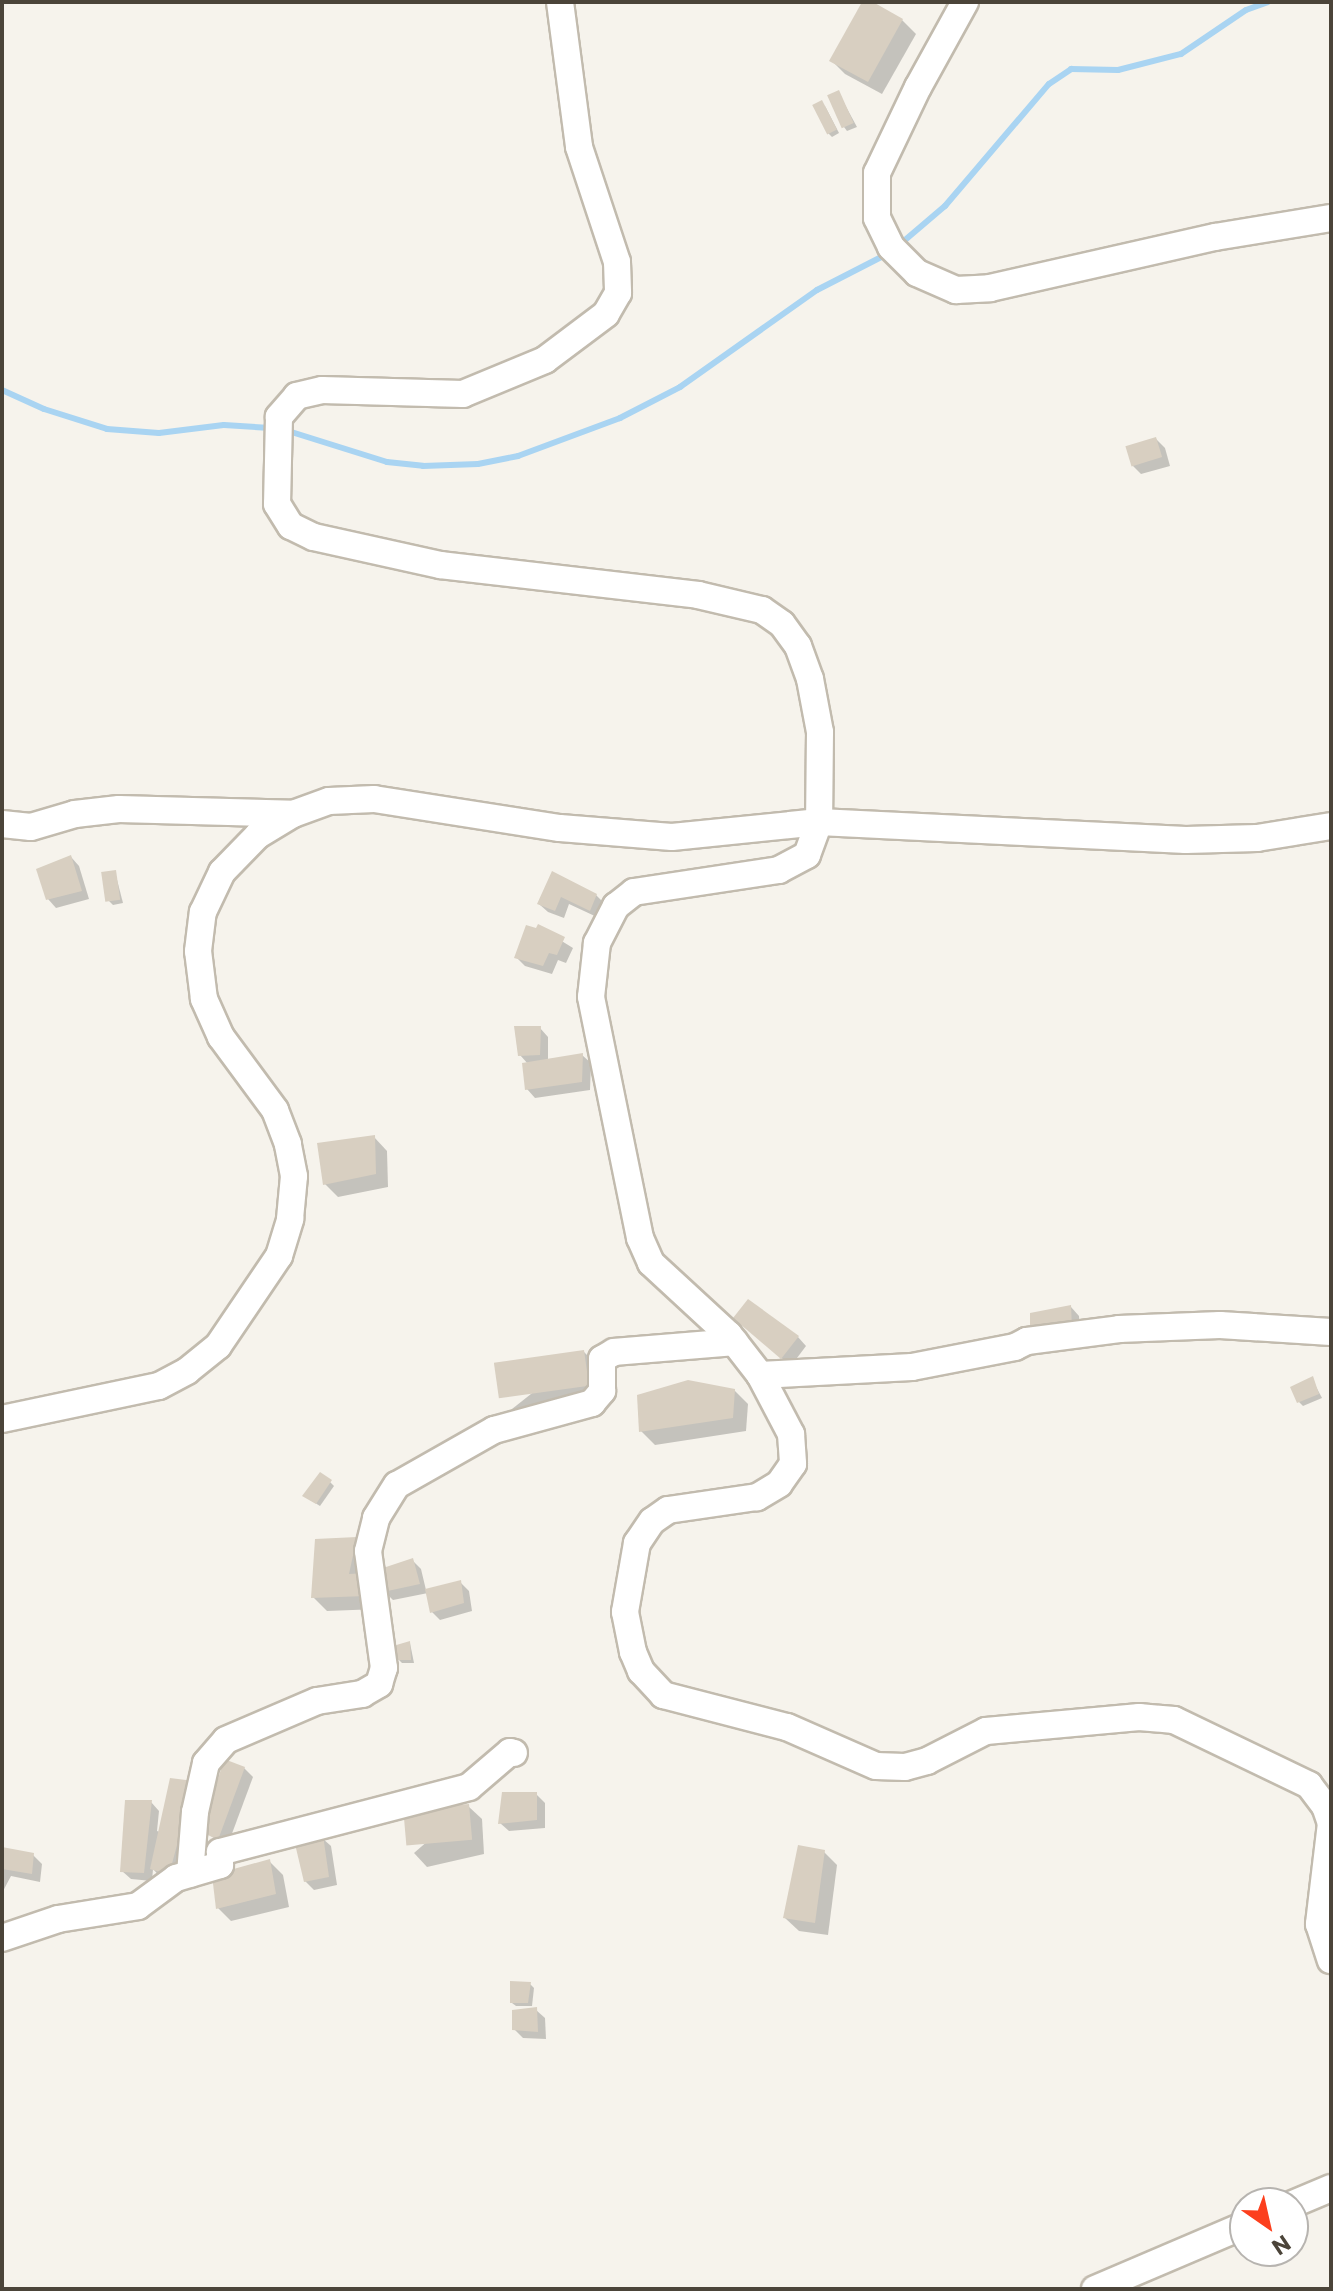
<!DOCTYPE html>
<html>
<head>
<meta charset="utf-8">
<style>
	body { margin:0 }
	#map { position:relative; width:1333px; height:2291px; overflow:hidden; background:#f6f3ec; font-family:Commissioner,sans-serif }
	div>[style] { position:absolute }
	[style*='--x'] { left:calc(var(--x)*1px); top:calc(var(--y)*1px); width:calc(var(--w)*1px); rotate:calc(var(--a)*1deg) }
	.shadow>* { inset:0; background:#0003 }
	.stream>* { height:6px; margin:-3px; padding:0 3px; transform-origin:3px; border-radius:3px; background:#a9d4f2 }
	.building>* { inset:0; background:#d8cfc1; transform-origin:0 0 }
	.roads { filter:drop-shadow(2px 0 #c2bbae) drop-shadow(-2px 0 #c2bbae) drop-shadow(0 2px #c2bbae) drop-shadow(0 -2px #c2bbae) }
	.minor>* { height:26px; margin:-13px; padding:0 13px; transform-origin:13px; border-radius:13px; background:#fff }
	span { translate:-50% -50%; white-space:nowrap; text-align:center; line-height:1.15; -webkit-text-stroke:7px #fff; paint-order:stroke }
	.frame { position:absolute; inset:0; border:4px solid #4b4439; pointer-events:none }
	.north { position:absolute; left:1229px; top:2187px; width:80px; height:80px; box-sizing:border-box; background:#fff; border:2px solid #b7b4b0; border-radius:50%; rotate:146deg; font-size:22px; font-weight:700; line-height:32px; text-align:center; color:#4b4439 }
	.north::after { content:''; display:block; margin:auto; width:28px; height:36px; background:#fc3f1d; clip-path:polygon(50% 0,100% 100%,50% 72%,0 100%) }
</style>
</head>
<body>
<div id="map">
	<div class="shadow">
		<div style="clip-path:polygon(864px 2px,902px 20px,916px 34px,882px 94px,845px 74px,832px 61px)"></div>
		<div style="clip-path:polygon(838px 92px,857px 127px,847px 131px,844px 127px)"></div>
		<div style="clip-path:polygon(825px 106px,839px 133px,832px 137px,828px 133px)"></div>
		<div style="clip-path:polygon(1156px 439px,1165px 448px,1170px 466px,1141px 474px,1132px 465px)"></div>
		<div style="clip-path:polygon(71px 857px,79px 866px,89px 899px,56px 908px,48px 899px)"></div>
		<div style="clip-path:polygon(115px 872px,123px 903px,113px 905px,109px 901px)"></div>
		<div style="clip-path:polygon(553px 874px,596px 895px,605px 904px,599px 918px,569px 904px,564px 918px,548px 912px,539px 904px)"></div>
		<div style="clip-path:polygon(539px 927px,573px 948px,566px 963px,558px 960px,552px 974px,525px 966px,516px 957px)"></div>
		<div style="clip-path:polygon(540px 1028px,548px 1037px,548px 1060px,582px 1055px,591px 1063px,590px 1090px,535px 1098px,527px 1089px,528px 1064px,520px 1055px)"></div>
		<div style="clip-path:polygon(374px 1137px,387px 1151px,388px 1187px,338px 1197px,325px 1184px)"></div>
		<div style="clip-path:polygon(1071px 1307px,1079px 1316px,1080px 1337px,1041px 1343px)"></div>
		<div style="clip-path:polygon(745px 1326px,798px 1337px,806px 1346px,791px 1366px)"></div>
		<div style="clip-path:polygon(584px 1352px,597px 1365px,601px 1400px,525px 1422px,512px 1409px)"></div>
		<div style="clip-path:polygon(1312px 1379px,1322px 1398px,1303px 1406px,1299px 1402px)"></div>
		<div style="clip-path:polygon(734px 1390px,748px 1404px,746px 1431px,655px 1445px,641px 1431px)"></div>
		<div style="clip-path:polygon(330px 1482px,334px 1486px,320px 1506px,304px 1496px)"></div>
		<div style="clip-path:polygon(356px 1539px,369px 1552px,379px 1609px,327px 1611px,313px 1597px)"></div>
		<div style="clip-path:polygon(413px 1561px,421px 1569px,426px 1590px,460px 1582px,469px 1591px,472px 1611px,440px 1620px,432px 1612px,428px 1593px,393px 1600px,384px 1591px)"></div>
		<div style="clip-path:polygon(410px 1643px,414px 1663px,402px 1663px,398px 1659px)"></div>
		<div style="clip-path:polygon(244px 1768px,253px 1777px,227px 1847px,204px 1831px)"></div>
		<div style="clip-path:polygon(193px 1783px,182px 1887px,165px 1882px,153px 1869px,152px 1881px,131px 1879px,122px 1871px,151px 1802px,159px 1811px,157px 1831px,160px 1832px)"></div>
		<div style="clip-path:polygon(536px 1794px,545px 1803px,545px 1828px,509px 1831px,500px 1823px)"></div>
		<div style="clip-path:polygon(468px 1806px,482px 1819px,484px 1854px,427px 1867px,414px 1853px)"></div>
		<div style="clip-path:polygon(322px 1838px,331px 1846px,337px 1885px,314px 1890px,305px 1881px)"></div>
		<div style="clip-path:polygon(2px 1849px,33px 1855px,42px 1864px,40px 1882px,11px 1876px,2px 1893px)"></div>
		<div style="clip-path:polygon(824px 1852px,837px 1865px,828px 1935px,799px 1931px,785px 1918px)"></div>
		<div style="clip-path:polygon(269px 1861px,283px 1875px,289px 1907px,231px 1921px,218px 1908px)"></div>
		<div style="clip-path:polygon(530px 1984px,534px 1988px,532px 2006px,516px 2006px,512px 2003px)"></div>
		<div style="clip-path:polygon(536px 2010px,545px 2018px,546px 2039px,523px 2038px,514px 2029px)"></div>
	</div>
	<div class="stream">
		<div style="--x:898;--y:246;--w:62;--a:-40.4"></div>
		<div style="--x:945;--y:206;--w:160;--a:-49.6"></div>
		<div style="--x:1049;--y:84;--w:27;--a:-34"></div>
		<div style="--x:1071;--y:69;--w:47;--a:1.2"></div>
		<div style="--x:1118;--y:70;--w:65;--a:-14.3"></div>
		<div style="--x:1181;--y:54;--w:78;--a:-34.1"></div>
		<div style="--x:1246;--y:10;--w:23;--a:-20"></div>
		<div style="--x:2;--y:390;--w:46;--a:24.3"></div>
		<div style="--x:44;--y:409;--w:66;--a:17.6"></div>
		<div style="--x:107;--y:429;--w:52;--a:4.4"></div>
		<div style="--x:159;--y:433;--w:65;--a:-7"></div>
		<div style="--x:224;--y:425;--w:46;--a:3.7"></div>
		<div style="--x:285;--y:430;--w:107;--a:17.4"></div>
		<div style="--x:387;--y:462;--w:36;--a:6"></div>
		<div style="--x:423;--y:466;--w:55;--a:-2.1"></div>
		<div style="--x:478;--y:464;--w:41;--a:-11.3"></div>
		<div style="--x:518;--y:456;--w:109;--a:-20.4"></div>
		<div style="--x:620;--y:418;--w:68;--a:-27.3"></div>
		<div style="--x:680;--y:387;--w:168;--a:-35.3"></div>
		<div style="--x:817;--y:290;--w:81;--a:-27.2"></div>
	</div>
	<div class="building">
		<div style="clip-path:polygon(862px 2px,873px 2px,903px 19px,868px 82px,829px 61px)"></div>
		<div style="left:839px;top:90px;width:36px;height:13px;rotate:66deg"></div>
		<div style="left:822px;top:100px;width:33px;height:11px;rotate:63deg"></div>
		<div style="left:1156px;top:437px;width:21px;height:32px;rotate:73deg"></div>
		<div style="clip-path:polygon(71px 855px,82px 891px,46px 900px,36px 869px)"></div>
		<div style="left:116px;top:870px;width:30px;height:15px;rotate:82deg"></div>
		<div style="clip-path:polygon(552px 871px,597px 894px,590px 911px,561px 897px,555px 911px,537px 904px)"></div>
		<div style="clip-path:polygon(538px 924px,565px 937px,557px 955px,549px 953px,543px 966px,514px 958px,526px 925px,536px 928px)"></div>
		<div style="clip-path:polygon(514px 1026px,541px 1026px,540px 1055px,518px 1056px)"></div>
		<div style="clip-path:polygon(583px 1053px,582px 1082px,525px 1090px,522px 1063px)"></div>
		<div style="clip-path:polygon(375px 1135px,376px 1174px,323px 1185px,317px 1143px)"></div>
		<div style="clip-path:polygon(748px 1299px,799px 1336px,781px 1359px,733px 1318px)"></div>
		<div style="clip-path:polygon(1071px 1305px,1072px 1329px,1030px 1336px,1030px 1313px)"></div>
		<div style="left:584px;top:1350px;width:36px;height:91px;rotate:82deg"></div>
		<div style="clip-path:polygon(1313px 1376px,1319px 1394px,1297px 1403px,1290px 1387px)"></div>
		<div style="clip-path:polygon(688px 1380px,735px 1389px,733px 1418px,639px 1432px,637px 1395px)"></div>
		<div style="clip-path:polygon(320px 1472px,332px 1480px,316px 1504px,302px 1496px)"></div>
		<div style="clip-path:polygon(357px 1537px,349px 1574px,366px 1573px,366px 1596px,311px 1598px,315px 1539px)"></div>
		<div style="clip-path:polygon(413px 1558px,420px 1584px,383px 1592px,377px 1570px)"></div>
		<div style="clip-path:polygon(461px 1580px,464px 1603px,430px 1613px,425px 1589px)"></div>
		<div style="clip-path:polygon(410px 1641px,411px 1660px,396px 1660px,393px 1646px)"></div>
		<div style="clip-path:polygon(224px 1759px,245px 1767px,218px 1840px,202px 1832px)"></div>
		<div style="clip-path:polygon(170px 1778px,194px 1781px,169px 1875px,150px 1869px)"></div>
		<div style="clip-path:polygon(502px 1792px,537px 1792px,537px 1820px,498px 1824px)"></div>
		<div style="clip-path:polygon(125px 1800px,152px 1800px,144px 1873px,120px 1872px)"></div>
		<div style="left:469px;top:1804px;width:36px;height:66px;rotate:85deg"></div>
		<div style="clip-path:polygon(323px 1835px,329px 1877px,304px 1882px,295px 1844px)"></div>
		<div style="clip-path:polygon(798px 1845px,825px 1850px,815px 1923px,783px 1918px)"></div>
		<div style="clip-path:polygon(2px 1847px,34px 1853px,32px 1874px,2px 1869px)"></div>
		<div style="clip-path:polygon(270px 1859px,276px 1894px,216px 1909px,212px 1875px)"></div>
		<div style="clip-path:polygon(510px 1981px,531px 1982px,528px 2003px,510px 2003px)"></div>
		<div style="clip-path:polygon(537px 2007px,538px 2032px,512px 2030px,512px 2010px)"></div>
	</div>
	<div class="roads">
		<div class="minor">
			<div style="--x:560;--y:2;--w:146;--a:82.5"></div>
			<div style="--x:579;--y:147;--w:121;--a:71.7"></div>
			<div style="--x:617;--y:262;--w:31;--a:88"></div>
			<div style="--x:618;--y:293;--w:24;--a:120"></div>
			<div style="--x:606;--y:314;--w:76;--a:143"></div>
			<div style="--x:545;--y:360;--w:89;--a:157.5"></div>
			<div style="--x:463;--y:394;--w:141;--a:-178.4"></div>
			<div style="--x:322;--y:390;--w:26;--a:167"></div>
			<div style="--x:297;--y:396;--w:28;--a:131"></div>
			<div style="--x:279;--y:417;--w:87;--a:91.3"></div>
			<div style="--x:277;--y:504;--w:26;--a:58"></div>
			<div style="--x:291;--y:526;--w:25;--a:26"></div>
			<div style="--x:314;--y:537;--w:129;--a:12.5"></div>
			<div style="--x:440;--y:565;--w:260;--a:6.6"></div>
			<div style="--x:698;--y:595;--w:66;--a:13.2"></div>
			<div style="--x:762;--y:610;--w:24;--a:35"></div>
			<div style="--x:782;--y:624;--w:27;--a:54"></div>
			<div style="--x:798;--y:646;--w:35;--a:70"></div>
			<div style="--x:810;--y:679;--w:54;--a:79.3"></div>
			<div style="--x:820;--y:732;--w:90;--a:90.6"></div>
			<div style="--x:819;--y:822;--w:35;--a:110"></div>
			<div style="--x:807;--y:855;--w:32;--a:152"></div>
			<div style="--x:779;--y:870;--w:147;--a:171.4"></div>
			<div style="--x:634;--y:892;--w:23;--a:142"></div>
			<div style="--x:616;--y:906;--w:42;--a:117.2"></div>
			<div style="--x:597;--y:943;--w:54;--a:96.3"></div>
			<div style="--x:591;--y:997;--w:246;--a:78.5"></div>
			<div style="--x:640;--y:1238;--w:27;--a:66"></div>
			<div style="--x:651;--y:1263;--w:106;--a:42.7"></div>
			<div style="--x:729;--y:1335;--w:51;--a:52.2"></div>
			<div style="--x:760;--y:1375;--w:67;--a:62.3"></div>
			<div style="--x:791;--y:1434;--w:30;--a:86"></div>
			<div style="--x:793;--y:1464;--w:24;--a:125"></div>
			<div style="--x:779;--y:1484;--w:26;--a:149"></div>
			<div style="--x:757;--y:1497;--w:90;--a:171.7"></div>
			<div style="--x:668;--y:1510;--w:19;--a:145"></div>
			<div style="--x:652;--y:1521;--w:27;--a:124"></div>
			<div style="--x:637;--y:1543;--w:70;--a:99.9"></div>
			<div style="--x:625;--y:1612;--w:41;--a:78.7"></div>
			<div style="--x:633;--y:1652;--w:21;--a:67"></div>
			<div style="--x:641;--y:1671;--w:33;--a:47"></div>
			<div style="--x:663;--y:1695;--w:128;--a:14.5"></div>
			<div style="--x:787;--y:1727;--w:97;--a:23.7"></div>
			<div style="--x:876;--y:1766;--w:29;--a:2"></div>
			<div style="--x:905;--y:1767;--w:23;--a:-15"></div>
			<div style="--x:927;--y:1761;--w:66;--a:-27"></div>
			<div style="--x:986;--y:1731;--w:154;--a:-5.2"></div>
			<div style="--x:1139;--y:1717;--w:35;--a:5"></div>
			<div style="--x:1174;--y:1720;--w:150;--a:25.7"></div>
			<div style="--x:1309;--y:1785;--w:26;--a:53"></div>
			<div style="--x:1325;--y:1806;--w:18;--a:71"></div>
			<div style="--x:1331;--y:1823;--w:102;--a:96.8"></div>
			<div style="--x:1319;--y:1924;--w:38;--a:72"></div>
			<div style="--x:965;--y:2;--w:97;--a:118.9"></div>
			<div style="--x:918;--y:87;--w:95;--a:115.5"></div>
			<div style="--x:877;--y:173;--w:45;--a:90"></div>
			<div style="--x:877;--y:218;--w:32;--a:64"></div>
			<div style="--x:891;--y:247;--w:37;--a:45"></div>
			<div style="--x:917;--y:273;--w:43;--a:23.6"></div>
			<div style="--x:956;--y:290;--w:34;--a:-3"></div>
			<div style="--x:990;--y:288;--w:231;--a:-12.8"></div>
			<div style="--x:1215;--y:237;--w:118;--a:-9.3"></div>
			<div style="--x:2;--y:824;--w:29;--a:6"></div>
			<div style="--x:31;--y:827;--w:46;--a:-16.5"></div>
			<div style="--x:75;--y:814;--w:44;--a:-6.5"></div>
			<div style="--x:119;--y:809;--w:174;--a:1.6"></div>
			<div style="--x:760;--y:1375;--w:152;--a:-3"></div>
			<div style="--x:912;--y:1367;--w:105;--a:-11"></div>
			<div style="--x:1015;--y:1347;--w:13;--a:-27"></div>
			<div style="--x:1027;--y:1341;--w:93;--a:-7.4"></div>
			<div style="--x:1119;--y:1329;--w:101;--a:-2.3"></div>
			<div style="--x:1220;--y:1325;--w:111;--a:3.6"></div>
			<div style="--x:2;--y:1419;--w:160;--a:-11.9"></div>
			<div style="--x:159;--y:1386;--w:32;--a:-28"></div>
			<div style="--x:187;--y:1371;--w:40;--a:-39"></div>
			<div style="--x:218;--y:1346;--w:109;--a:-55.9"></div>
			<div style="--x:279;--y:1256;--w:39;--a:-73"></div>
			<div style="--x:290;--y:1219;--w:43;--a:-84.7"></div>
			<div style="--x:294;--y:1176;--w:33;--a:-101"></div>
			<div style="--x:288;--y:1144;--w:36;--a:-111"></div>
			<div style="--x:275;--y:1110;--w:91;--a:-126.5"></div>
			<div style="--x:221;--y:1037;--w:42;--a:-114.1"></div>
			<div style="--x:204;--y:999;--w:48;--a:-97.1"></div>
			<div style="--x:198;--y:951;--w:39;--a:-83"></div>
			<div style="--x:203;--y:912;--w:44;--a:-64.6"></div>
			<div style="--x:222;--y:872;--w:52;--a:-45.8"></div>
			<div style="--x:258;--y:835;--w:41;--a:-31"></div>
			<div style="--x:293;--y:814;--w:38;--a:-20"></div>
			<div style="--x:329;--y:801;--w:45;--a:-2.5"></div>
			<div style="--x:374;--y:799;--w:188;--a:8.9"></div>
			<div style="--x:560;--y:828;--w:112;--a:4.6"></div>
			<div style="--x:672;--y:837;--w:148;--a:-5.8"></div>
			<div style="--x:819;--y:822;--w:367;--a:2.8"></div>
			<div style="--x:1186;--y:840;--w:71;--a:-1.6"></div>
			<div style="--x:1257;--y:838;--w:75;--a:-9.2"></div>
			<div style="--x:190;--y:1874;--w:62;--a:-85.4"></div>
			<div style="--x:195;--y:1812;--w:50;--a:-77.3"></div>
			<div style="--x:206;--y:1763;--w:30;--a:-49"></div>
			<div style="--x:226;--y:1740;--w:99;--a:-23.2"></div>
			<div style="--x:317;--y:1701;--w:46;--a:-8.8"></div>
			<div style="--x:362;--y:1694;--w:20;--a:-30"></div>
			<div style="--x:379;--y:1684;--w:17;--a:-73"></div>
			<div style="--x:384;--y:1668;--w:118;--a:-97.8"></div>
			<div style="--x:368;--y:1551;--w:34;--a:-76"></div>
			<div style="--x:376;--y:1518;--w:39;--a:-58"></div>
			<div style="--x:397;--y:1485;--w:112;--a:-29.6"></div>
			<div style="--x:494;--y:1430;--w:102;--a:-15.4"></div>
			<div style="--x:592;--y:1403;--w:16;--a:-50"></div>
			<div style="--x:602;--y:1391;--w:32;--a:-90"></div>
			<div style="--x:602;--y:1359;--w:14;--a:-30"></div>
			<div style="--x:614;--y:1352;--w:121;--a:-4.7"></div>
			<div style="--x:2;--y:1938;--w:59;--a:-18.7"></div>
			<div style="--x:58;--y:1919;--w:81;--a:-9.2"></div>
			<div style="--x:138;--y:1906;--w:47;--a:-36.4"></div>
			<div style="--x:176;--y:1878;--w:46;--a:-16.5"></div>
			<div style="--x:220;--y:1865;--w:13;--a:-90"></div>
			<div style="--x:220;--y:1852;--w:257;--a:-14.6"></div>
			<div style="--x:469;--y:1787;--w:54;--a:-40.5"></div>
			<div style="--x:510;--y:1752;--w:4;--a:14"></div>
			<div style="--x:1293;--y:2204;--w:41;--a:-22.8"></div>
			<div style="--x:1095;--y:2289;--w:163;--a:-23.1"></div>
		</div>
	</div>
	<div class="frame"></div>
	<div class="north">N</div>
</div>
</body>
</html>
